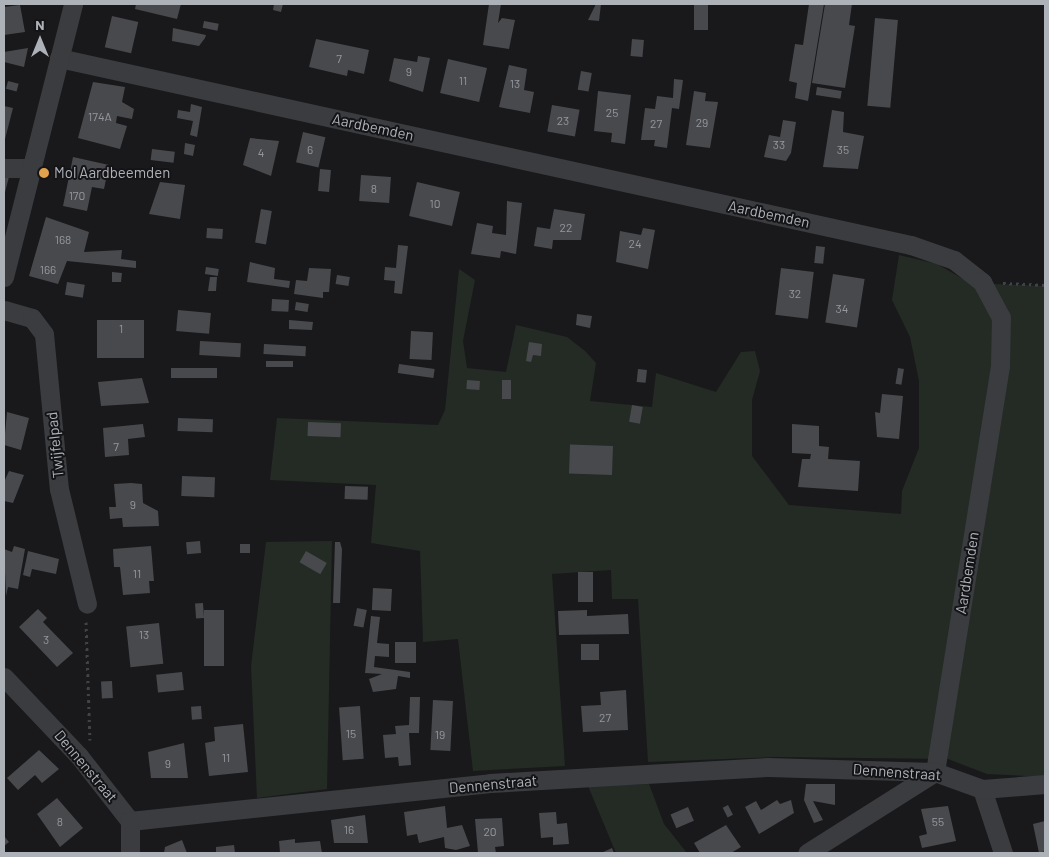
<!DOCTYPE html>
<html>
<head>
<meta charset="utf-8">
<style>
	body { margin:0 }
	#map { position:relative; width:1049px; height:857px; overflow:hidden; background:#19191b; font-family:Barlow,sans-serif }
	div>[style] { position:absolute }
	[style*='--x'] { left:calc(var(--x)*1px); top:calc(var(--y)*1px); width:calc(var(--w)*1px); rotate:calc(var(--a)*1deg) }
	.green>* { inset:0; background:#232b24 }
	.building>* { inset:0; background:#48494d; transform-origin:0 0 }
	.path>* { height:3px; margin-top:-1.5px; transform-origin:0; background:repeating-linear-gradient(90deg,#414346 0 2.5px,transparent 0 6.5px) }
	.minor>* { height:19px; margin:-9.5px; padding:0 9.5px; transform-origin:9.5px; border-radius:9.5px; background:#3a3c3f }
	.dots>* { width:14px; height:14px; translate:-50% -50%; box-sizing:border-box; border:2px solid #141416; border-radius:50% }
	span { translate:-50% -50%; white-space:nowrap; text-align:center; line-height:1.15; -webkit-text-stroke:4px #141416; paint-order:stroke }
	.number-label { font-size:12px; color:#94989e }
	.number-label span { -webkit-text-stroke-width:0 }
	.street-label { font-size:15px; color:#adb2b9 }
	.poi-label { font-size:15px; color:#adb2b9 }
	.left { translate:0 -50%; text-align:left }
	.frame { position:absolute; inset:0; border:5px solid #adb2b9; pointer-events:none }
	.north { position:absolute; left:15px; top:15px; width:50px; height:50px; -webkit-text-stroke:4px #141416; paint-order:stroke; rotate:0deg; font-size:14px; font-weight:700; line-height:20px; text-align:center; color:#adb2b9 }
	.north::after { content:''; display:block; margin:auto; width:18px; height:22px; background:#adb2b9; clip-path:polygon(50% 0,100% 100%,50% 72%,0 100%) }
</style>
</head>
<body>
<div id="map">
	<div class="green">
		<div style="clip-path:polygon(899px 255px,937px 264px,970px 283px,1045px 286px,1045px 777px,987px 774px,948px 759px,776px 757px,648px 762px,638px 599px,612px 599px,611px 570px,552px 574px,565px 766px,473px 771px,458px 639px,423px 642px,420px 551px,371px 543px,376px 485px,270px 480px,277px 418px,438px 425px,445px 410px,459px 269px,475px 280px,463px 341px,467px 368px,506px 372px,516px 325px,567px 337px,585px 351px,596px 363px,590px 401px,652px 407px,656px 373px,716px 392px,741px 352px,755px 351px,760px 371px,752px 400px,752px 456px,789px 505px,901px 514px,902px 491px,919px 448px,919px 381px,910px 337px,892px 300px)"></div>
		<div style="clip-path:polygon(332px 541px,327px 789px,257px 798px,251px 666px,266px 542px)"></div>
		<div style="clip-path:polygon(649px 784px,664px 824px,687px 853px,616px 853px,588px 786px)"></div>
	</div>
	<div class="building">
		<div style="clip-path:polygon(136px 4px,181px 4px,177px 19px,135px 9px)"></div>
		<div style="clip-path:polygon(274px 4px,283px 4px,281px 12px,273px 10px)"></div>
		<div style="clip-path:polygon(489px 4px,501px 4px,498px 23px,502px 18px,515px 20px,509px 49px,483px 45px)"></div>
		<div style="clip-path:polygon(596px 4px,601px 4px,599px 21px,588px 20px)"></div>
		<div style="left:694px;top:4px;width:14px;height:26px"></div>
		<div style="clip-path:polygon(809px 4px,824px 4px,808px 101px,795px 98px,797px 83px,789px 81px,795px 44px,803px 45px)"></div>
		<div style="clip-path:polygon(825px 4px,852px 4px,849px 25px,855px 26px,845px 88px,812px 83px)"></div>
		<div style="clip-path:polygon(20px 5px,25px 32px,4px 35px,4px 7px)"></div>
		<div style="left:112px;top:16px;width:27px;height:32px;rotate:13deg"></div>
		<div style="left:875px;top:18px;width:23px;height:88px;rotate:5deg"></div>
		<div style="left:204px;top:21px;width:15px;height:7px;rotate:11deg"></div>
		<div style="clip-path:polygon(173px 28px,206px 35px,205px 38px,199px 46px,172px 41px)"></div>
		<div style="clip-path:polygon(316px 39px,369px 50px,364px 74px,348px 70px,347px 76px,309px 67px)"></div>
		<div style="left:632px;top:39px;width:12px;height:17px;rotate:5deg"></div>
		<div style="clip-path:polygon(28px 48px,24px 67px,4px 62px,4px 52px)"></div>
		<div style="clip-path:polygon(418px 56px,430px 58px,423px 92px,389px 81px,394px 58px,417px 62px)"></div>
		<div style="left:448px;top:59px;width:40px;height:35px;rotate:13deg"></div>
		<div style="clip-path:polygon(509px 65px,527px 69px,524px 90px,534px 92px,530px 113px,499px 107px)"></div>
		<div style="left:581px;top:71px;width:11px;height:19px;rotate:10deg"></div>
		<div style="clip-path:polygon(674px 79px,683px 80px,679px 109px,672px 108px,667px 148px,654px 146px,655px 140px,641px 140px,645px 108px,655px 109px,657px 96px,673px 98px)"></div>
		<div style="left:8px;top:81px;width:11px;height:8px;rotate:15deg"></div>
		<div style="clip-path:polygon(93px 82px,125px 87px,122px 102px,134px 109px,132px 119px,117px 116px,116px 123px,127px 126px,120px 149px,78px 138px)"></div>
		<div style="left:817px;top:87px;width:25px;height:8px;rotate:9deg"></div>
		<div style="clip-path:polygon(598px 91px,631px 95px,625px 144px,611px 142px,612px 133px,594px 131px)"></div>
		<div style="clip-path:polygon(694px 91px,706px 93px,705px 101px,718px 102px,710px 148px,686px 145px)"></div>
		<div style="clip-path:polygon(191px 104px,202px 107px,197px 137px,190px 135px,193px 121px,177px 118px,178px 110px,190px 112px)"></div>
		<div style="left:552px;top:105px;width:28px;height:27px;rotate:10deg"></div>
		<div style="clip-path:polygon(4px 106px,13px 108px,4px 143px)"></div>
		<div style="clip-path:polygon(832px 110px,844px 112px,843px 132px,864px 136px,858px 169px,823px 167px)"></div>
		<div style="clip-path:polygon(783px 120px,796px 122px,791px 153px,786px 161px,764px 157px,769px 135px,780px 137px)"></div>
		<div style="left:303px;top:132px;width:23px;height:31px;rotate:13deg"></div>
		<div style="clip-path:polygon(250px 138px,279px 141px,271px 176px,243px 165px)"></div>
		<div style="clip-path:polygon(185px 143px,195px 145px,193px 156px,184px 154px)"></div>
		<div style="left:152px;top:149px;width:23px;height:11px;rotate:7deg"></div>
		<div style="clip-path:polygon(73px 157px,109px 165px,104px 189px,92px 187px,87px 211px,63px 206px)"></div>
		<div style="left:320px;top:169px;width:11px;height:22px;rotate:5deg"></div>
		<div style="clip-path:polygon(10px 173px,4px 196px,4px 174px)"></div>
		<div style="left:361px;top:175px;width:30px;height:26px;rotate:4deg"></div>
		<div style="clip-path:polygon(160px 182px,185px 185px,180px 219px,149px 214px)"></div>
		<div style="left:417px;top:182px;width:44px;height:35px;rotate:13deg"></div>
		<div style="clip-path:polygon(507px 201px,522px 203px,516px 254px,501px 251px,500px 258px,471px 254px,477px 223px,493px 226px,492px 233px,506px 235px)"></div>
		<div style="left:261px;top:209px;width:11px;height:34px;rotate:10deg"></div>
		<div style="clip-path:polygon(554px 209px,585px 214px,581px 240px,553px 240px,552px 249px,534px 246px,537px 227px,550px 229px)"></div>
		<div style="clip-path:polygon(46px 217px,89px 232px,84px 252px,122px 250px,121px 259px,136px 261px,136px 268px,67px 261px,58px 284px,29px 276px)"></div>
		<div style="left:207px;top:228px;width:16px;height:10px;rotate:4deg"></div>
		<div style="clip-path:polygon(643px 228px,655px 230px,648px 269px,616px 262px,620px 231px,641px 235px)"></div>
		<div style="clip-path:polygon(398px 245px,408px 246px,402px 294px,394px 293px,395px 281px,384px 280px,385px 267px,396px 268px)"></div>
		<div style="left:816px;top:246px;width:9px;height:17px;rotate:6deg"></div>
		<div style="clip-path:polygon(250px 262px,275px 268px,274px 279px,290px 281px,289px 288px,247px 282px)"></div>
		<div style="left:206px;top:267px;width:13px;height:7px;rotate:9deg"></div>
		<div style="clip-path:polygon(309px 268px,331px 269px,329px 292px,323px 292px,323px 298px,294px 294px,296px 280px,307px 281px)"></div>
		<div style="left:781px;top:268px;width:33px;height:47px;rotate:7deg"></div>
		<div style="clip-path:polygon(112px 272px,122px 273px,121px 282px,112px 282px)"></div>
		<div style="left:833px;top:274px;width:32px;height:49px;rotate:9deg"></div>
		<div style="left:337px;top:275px;width:13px;height:9px;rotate:9deg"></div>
		<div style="clip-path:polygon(210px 277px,217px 277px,216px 291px,208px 291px)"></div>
		<div style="left:67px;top:282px;width:18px;height:13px;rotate:9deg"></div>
		<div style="left:272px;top:299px;width:17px;height:12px;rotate:3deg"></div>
		<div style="left:296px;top:302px;width:13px;height:8px;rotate:9deg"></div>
		<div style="left:178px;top:310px;width:33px;height:21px;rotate:5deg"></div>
		<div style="clip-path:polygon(577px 314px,592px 316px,590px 328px,576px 325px)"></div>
		<div style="left:97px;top:320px;width:47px;height:38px"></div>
		<div style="clip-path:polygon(289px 320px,313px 322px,312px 330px,289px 329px)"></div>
		<div style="left:411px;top:331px;width:22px;height:28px;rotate:3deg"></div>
		<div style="left:200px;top:341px;width:41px;height:14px;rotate:3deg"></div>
		<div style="clip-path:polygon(529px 342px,542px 344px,541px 356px,533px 355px,531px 362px,526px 361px)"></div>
		<div style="left:264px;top:344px;width:42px;height:10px;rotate:3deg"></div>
		<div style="left:266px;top:361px;width:27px;height:6px"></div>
		<div style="left:399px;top:364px;width:36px;height:9px;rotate:8deg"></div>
		<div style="left:171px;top:368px;width:46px;height:10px"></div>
		<div style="left:898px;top:368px;width:6px;height:16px;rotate:9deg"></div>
		<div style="left:638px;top:369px;width:9px;height:13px;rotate:6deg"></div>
		<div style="clip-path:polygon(142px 378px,149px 403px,101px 406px,98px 382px)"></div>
		<div style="left:467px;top:380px;width:13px;height:9px;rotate:4deg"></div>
		<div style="left:502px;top:380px;width:9px;height:19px"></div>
		<div style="clip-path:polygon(882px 394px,903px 396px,899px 439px,877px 437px,875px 412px,880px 413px)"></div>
		<div style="left:632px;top:405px;width:11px;height:17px;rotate:10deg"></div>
		<div style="clip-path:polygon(7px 412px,29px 418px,21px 450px,4px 445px)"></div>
		<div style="left:178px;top:418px;width:35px;height:13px;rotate:2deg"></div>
		<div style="left:308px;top:422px;width:33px;height:14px;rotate:2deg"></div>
		<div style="clip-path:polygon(143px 424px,145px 437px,128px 439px,129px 455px,105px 457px,103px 428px)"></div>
		<div style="clip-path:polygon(792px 424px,819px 426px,819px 446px,829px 447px,828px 459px,860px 461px,858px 491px,798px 487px,802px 459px,810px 459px,811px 454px,792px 453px)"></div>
		<div style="left:613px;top:446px;width:29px;height:43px;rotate:92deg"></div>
		<div style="clip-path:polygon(9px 471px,24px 475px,13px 503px,4px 501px,4px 482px)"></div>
		<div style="left:182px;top:476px;width:33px;height:20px;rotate:2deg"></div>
		<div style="clip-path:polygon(131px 483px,142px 484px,143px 503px,158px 511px,159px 526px,123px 527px,122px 518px,110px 519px,109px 507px,116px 507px,114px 484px)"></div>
		<div style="left:345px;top:486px;width:23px;height:13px;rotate:2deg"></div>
		<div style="left:200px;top:541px;width:12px;height:14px;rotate:85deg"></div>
		<div style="clip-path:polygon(335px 542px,340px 542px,342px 549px,340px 603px,333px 603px)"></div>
		<div style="left:240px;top:544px;width:10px;height:9px"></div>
		<div style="clip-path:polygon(14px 546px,25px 549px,18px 589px,8px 587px,6px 596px,4px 549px,12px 552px)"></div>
		<div style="clip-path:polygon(151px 546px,154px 581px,149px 581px,150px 593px,123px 595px,120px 567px,114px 567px,113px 549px)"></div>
		<div style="clip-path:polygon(28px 551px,59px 559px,56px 574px,32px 569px,30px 577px,23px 575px)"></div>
		<div style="left:306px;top:551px;width:24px;height:13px;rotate:30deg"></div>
		<div style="left:578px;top:572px;width:15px;height:30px"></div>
		<div style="left:373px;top:588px;width:19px;height:22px;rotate:3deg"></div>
		<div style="left:203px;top:603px;width:15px;height:8px;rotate:86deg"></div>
		<div style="left:357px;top:608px;width:10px;height:18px;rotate:11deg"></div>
		<div style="clip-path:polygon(38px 609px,47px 618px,43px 622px,73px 653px,57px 667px,19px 627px)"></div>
		<div style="left:204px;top:610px;width:20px;height:56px"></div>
		<div style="clip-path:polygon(587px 610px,587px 616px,628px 614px,629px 634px,559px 635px,558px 611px)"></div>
		<div style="clip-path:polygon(371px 616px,380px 617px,377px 643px,389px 644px,389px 657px,375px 656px,374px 667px,410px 672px,410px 678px,398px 676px,396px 689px,373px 692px,369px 679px,382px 674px,365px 673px)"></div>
		<div style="left:159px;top:623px;width:41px;height:33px;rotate:84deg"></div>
		<div style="left:395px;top:642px;width:21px;height:21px"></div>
		<div style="left:599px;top:644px;width:16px;height:18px;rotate:90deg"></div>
		<div style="left:182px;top:672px;width:18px;height:26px;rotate:84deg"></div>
		<div style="left:112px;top:681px;width:17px;height:11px;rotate:87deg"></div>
		<div style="clip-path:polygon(626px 690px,628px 730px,583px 732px,581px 706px,601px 705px,600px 692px)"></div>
		<div style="clip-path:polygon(410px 697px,420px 697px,419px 733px,409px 733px,411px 765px,399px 766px,398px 757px,385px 758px,383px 735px,396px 734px,395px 726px,409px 725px)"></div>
		<div style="left:433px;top:700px;width:20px;height:50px;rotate:3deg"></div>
		<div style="left:201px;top:706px;width:13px;height:10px;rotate:86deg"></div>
		<div style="left:360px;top:706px;width:53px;height:21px;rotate:86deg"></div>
		<div style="clip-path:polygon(243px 724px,248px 772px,209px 776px,205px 743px,215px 741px,214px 727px)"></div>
		<div style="clip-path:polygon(184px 743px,188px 778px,151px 778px,148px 752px)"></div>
		<div style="clip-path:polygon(39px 750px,59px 769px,42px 783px,35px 775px,18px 790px,7px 778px)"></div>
		<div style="clip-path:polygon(806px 784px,835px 784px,835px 805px,813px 801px,823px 820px,814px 823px,804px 800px)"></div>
		<div style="clip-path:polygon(57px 798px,83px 828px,60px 847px,37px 814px)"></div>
		<div style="clip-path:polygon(777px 800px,780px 804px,791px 800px,794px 813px,759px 834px,745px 807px,756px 801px,761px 810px)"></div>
		<div style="left:728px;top:805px;width:11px;height:6px;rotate:63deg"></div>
		<div style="clip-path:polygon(445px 806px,447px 828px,462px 825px,470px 846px,456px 850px,445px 848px,444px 837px,419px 843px,417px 834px,407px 836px,404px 812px)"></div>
		<div style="clip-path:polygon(948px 806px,956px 841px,922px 848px,919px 836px,927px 834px,921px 809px)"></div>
		<div style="left:688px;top:807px;width:15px;height:19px;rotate:67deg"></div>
		<div style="clip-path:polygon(556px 812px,557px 824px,567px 823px,569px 844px,553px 845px,553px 837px,541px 838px,539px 813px)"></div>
		<div style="clip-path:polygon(365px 815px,368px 843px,334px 843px,331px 820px)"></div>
		<div style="clip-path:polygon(502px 818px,504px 846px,495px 847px,496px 853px,478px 853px,475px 819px)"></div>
		<div style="clip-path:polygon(1045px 821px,1045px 851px,1039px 853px,1033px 824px)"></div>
		<div style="clip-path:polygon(726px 825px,741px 847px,731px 853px,700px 853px,694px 843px)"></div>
		<div style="clip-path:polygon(4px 836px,9px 842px,4px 846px)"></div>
		<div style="clip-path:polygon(295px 839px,295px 843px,320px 841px,322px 853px,280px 853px,279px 841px)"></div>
		<div style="clip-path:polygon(182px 840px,187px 853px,164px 853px,165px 847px)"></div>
		<div style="clip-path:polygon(234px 845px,235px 853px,216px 853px,216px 847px)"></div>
		<div style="clip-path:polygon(612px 848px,614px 853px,601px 853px)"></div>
	</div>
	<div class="path">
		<div style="--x:1003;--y:283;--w:42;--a:2.7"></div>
		<div style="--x:86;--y:622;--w:118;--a:88.1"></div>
	</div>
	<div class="minor">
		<div style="--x:59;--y:58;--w:872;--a:12.38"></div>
		<div style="--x:911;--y:245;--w:46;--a:19.2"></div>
		<div style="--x:954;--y:260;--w:36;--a:38"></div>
		<div style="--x:982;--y:282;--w:40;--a:62"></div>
		<div style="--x:1001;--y:317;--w:49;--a:91.2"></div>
		<div style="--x:1000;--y:366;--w:411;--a:99.1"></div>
		<div style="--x:935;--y:772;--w:151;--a:147.7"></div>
		<div style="--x:4;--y:168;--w:27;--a:0"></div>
		<div style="--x:4;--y:277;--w:282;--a:-75.8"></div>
		<div style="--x:4;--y:310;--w:29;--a:16"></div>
		<div style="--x:32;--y:318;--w:20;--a:53"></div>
		<div style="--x:44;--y:334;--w:156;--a:84.5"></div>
		<div style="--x:59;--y:489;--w:118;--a:76.3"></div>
		<div style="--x:4;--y:677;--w:109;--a:46.5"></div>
		<div style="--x:79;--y:756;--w:83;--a:51.9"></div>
		<div style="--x:982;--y:789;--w:67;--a:71.8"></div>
		<div style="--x:130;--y:821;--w:362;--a:-6"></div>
		<div style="--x:490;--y:783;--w:278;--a:-3.3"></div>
		<div style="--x:768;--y:767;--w:167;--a:1.7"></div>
		<div style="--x:935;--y:772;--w:50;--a:19.9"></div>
		<div style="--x:982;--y:789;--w:63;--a:-4.5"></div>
		<div style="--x:130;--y:821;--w:32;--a:90"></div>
	</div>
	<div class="dots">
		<div style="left:44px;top:173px;background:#e0a24c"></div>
	</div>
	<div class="number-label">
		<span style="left:339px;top:59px">7</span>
		<span style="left:409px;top:72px">9</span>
		<span style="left:463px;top:81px">11</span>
		<span style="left:515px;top:84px">13</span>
		<span style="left:612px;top:113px">25</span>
		<span style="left:100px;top:117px">174A</span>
		<span style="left:563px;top:121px">23</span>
		<span style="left:702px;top:123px">29</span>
		<span style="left:656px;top:124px">27</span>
		<span style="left:779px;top:145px">33</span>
		<span style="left:310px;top:150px">6</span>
		<span style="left:843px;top:150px">35</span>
		<span style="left:261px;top:153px">4</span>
		<span style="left:374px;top:189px">8</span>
		<span style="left:77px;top:196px">170</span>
		<span style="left:435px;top:204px">10</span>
		<span style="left:566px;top:228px">22</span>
		<span style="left:63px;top:240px">168</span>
		<span style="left:635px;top:244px">24</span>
		<span style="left:48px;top:270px">166</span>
		<span style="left:795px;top:294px">32</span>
		<span style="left:842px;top:309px">34</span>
		<span style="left:121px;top:329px">1</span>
		<span style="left:116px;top:447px">7</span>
		<span style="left:133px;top:505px">9</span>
		<span style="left:137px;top:574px">11</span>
		<span style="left:144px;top:635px">13</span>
		<span style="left:46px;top:640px">3</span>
		<span style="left:605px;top:718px">27</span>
		<span style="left:351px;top:734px">15</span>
		<span style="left:440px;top:735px">19</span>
		<span style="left:226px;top:758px">11</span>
		<span style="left:168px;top:764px">9</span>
		<span style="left:60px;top:822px">8</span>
		<span style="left:938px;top:822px">55</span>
		<span style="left:349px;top:830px">16</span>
		<span style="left:490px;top:832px">20</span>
	</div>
	<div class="street-label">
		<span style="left:373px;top:127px;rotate:12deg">Aardbemden</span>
		<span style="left:769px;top:214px;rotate:12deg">Aardbemden</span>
		<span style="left:55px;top:445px;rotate:-96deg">Twijfelpad</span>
		<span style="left:967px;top:573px;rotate:-81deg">Aardbemden</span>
		<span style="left:86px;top:766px;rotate:50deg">Dennenstraat</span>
		<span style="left:897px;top:772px;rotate:4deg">Dennenstraat</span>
		<span style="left:493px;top:784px;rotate:-5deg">Dennenstraat</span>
	</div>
	<div class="poi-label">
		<span class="left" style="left:54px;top:173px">Mol Aardbeemden</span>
	</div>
	<div class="frame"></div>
	<div class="north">N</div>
</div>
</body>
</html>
